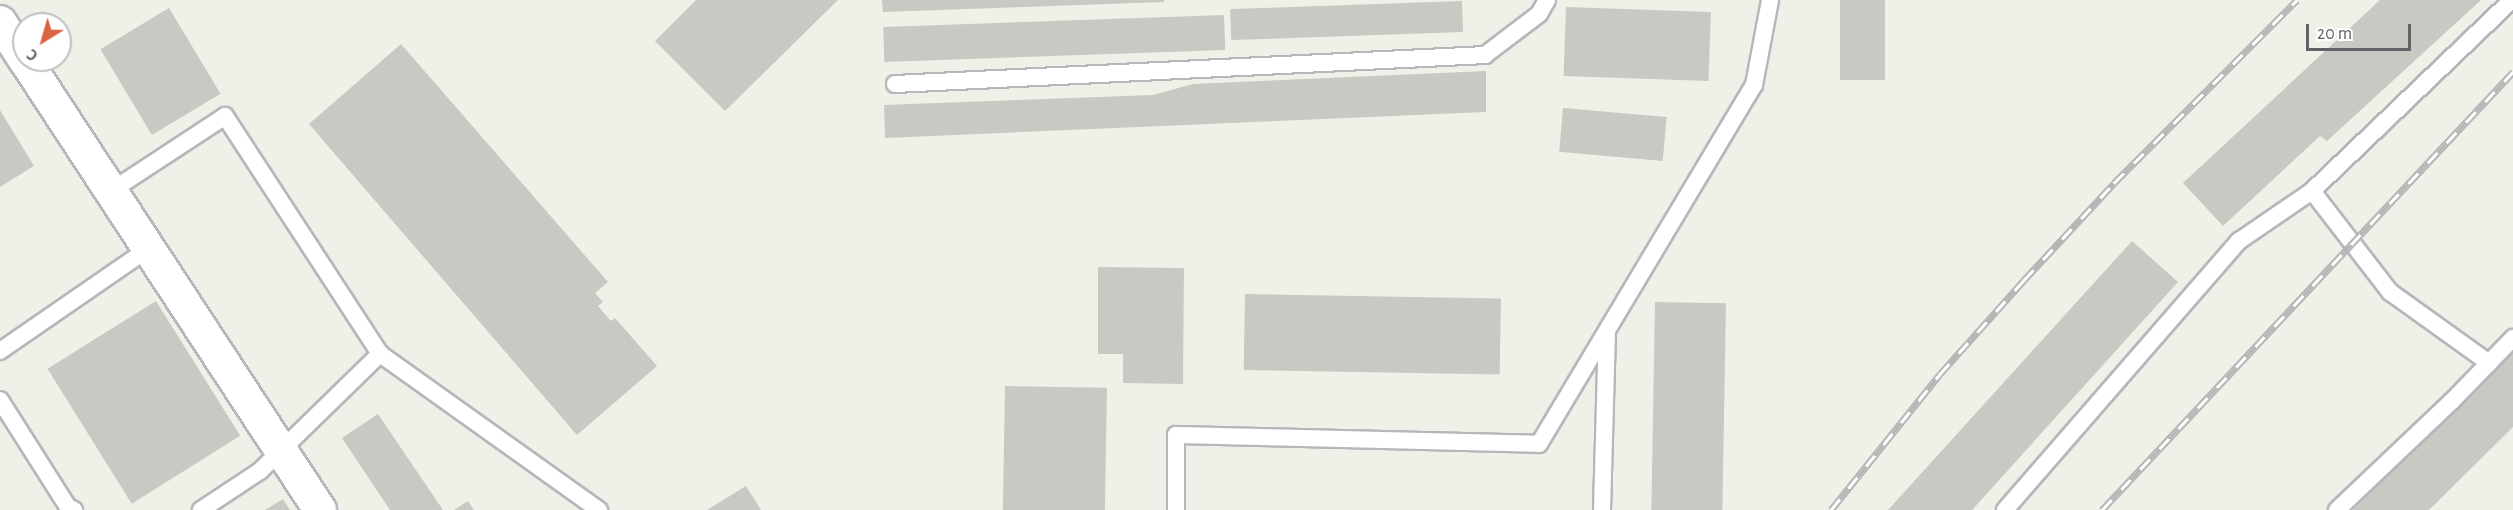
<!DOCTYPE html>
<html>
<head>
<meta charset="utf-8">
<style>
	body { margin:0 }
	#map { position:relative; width:2513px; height:510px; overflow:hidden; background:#f0efe8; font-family:"Alegreya Sans",sans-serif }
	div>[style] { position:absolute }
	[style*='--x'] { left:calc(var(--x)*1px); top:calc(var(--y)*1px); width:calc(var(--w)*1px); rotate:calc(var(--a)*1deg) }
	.building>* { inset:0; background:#c9c9c3; transform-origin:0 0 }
	.roads { filter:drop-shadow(2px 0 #b5b7bb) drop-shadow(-2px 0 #b5b7bb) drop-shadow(0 2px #b5b7bb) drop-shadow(0 -2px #b5b7bb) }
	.service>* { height:16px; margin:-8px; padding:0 8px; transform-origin:8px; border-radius:8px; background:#fff }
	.minor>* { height:32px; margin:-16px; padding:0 16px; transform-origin:16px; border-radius:16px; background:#fff }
	.rail>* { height:7px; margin-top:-3.5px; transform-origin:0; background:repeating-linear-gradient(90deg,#fff 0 14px,#b6b6b7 0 28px); box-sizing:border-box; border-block:2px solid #b6b6b7 }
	span { translate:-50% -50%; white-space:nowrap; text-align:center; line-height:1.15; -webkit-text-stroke:5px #fff; paint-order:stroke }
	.north { position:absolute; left:12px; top:12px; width:60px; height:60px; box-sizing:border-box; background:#fff; border:2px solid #bfc0c2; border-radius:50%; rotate:217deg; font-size:16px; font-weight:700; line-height:24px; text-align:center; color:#5f6267 }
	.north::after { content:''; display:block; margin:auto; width:21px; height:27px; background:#da6344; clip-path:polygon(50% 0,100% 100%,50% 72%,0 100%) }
	.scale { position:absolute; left:2306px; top:24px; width:105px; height:27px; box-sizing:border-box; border:3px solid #5f6267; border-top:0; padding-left:8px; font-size:18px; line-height:21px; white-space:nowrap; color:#5f6267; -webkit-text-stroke:4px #fff; paint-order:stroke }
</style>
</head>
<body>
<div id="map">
	<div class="building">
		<div style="clip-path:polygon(696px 0,838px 0,725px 111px,655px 41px)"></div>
		<div style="clip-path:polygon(882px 0,1164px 0,1164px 2px,883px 12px)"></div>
		<div style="left:1840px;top:0;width:45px;height:80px"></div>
		<div style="clip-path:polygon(2380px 0,2481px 0,2327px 141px,2320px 136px,2223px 226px,2183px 183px)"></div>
		<div style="left:1462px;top:1px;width:31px;height:232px;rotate:88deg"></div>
		<div style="left:1566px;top:7px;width:145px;height:69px;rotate:2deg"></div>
		<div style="left:169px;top:8px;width:100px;height:80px;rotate:59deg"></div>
		<div style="left:1224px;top:15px;width:35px;height:341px;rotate:88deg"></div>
		<div style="clip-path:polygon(401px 44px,608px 282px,595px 293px,603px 302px,598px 306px,611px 321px,615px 318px,657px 366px,577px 435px,309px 124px)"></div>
		<div style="clip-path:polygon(1486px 71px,1486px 112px,885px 138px,884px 105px,1153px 95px,1193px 84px)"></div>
		<div style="left:1563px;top:108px;width:104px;height:44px;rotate:5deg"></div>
		<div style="clip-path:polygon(0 110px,34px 166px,0 187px)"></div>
		<div style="clip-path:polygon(2132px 241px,2178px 282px,1972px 510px,1888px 510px)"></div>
		<div style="clip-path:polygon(1098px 267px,1184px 268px,1183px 384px,1123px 383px,1123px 354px,1098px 354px)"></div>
		<div style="left:1245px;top:294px;width:256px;height:76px;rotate:1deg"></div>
		<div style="left:156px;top:301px;width:159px;height:128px;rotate:58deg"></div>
		<div style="left:1655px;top:302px;width:71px;height:208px;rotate:1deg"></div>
		<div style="clip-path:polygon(2513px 352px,2513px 427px,2429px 510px,2353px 510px)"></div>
		<div style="left:1005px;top:386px;width:102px;height:124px;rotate:1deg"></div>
		<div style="clip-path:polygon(378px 414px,443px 510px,390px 510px,342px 438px)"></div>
		<div style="clip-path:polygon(746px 486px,761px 510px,707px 510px)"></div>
		<div style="clip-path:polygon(283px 499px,290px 510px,265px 510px)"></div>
		<div style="clip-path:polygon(468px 501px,474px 510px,454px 510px)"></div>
	</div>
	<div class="roads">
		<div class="service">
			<div style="--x:895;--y:84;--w:591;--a:-2.81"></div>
			<div style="--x:1485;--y:55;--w:68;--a:-37.2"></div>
			<div style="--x:1539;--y:14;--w:16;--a:-60"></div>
			<div style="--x:111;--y:191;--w:136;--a:-33.3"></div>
			<div style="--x:225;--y:116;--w:284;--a:56.9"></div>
			<div style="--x:380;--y:354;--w:269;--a:35.5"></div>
			<div style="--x:2312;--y:191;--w:128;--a:52.3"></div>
			<div style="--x:2390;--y:292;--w:122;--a:35.6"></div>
			<div style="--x:0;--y:351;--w:180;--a:-34.6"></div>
			<div style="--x:0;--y:400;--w:127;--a:57.6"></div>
			<div style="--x:68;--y:507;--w:7;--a:27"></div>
			<div style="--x:201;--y:510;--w:71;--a:-33.5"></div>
			<div style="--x:260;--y:471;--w:168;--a:-44.3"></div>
			<div style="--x:1176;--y:510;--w:75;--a:-90"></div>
			<div style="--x:1176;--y:435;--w:363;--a:1.4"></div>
			<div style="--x:1539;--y:444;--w:418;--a:-59.1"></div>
			<div style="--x:1754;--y:85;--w:86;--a:-79.3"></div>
			<div style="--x:1602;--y:510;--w:179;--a:-88.4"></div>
			<div style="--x:2005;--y:510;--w:357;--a:-49"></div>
			<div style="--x:2239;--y:241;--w:88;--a:-34.4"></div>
			<div style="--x:2312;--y:191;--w:277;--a:-43.7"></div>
			<div style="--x:2337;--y:510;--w:158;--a:-43.5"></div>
			<div style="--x:2452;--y:401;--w:88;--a:-45.9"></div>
		</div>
		<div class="minor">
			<div style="--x:0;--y:22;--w:44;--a:57"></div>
			<div style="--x:25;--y:60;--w:538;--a:56.75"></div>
		</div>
	</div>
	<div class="rail">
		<div style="--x:1831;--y:510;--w:174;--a:-51.3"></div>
		<div style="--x:1940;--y:374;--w:126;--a:-48.2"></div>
		<div style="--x:2024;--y:280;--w:132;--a:-47.1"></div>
		<div style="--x:2114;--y:183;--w:259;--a:-45"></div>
		<div style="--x:2102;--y:510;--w:601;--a:-46.82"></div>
	</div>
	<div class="north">С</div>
	<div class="scale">20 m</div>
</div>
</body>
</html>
